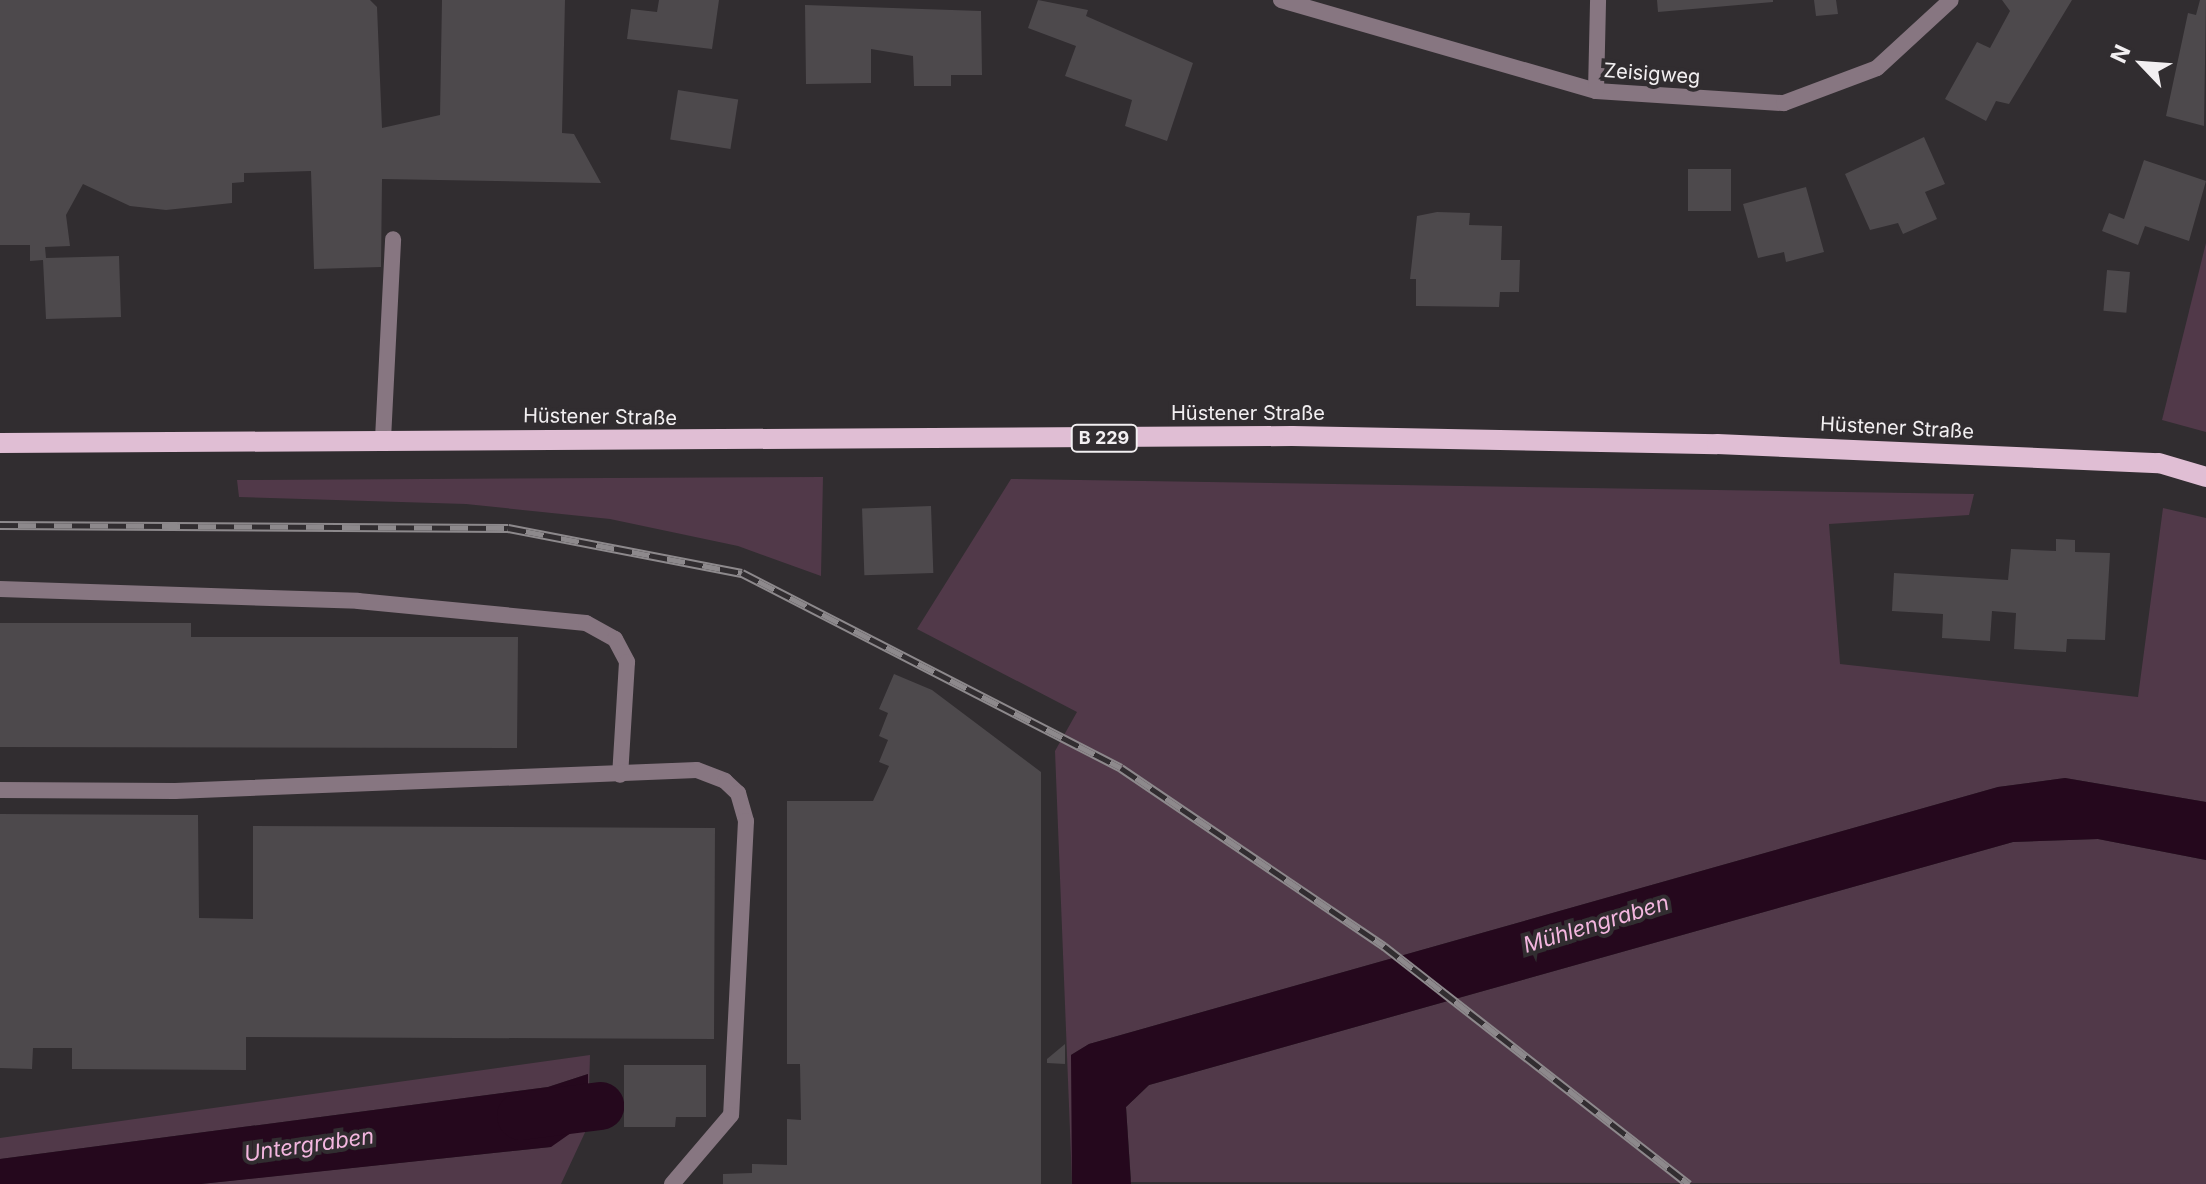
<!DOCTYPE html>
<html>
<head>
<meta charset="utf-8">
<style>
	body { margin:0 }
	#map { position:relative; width:2206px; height:1184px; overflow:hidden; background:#312d30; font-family:Inter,sans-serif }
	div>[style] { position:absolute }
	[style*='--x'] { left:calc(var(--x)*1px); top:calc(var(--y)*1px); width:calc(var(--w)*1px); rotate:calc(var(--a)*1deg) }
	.green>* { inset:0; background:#513949 }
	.water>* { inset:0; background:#25081d }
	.canal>* { height:48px; margin:-24px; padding:0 24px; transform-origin:24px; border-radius:24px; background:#25081d }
	.building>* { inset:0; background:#4d494c; transform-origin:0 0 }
	.lane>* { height:16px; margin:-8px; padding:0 8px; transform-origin:8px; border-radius:8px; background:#877681 }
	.street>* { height:16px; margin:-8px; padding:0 8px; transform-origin:8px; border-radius:8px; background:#877681 }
	.primary>* { height:20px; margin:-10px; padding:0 10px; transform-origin:10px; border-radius:10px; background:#e0bed4 }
	.rail>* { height:9px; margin-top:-4.5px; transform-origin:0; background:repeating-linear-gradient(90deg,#312d30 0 18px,#8d898c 0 36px); box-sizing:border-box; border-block:2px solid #8d898c }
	span { translate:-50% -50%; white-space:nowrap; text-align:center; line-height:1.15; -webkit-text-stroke:8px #312d30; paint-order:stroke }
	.shield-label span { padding:2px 6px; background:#312d30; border:2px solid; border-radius:6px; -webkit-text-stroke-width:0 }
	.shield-label { font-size:18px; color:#f2eff1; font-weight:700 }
	.street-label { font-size:20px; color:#f2eff1 }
	.water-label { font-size:22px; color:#f3b6df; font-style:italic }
	.north { position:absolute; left:2102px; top:24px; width:80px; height:80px; -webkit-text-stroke:6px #312d30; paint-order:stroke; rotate:295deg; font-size:22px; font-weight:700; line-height:32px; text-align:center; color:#f2eff1 }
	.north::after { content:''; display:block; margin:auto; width:28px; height:36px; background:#f2eff1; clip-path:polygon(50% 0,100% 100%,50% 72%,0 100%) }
</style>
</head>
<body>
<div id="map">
	<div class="green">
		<div style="clip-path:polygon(2206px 243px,2206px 432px,2162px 420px)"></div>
		<div style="clip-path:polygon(823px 477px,821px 576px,738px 546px,610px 519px,466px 504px,239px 497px,237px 480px)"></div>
		<div style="clip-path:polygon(1011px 479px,1974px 494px,1969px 515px,1829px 524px,1840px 664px,2138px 697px,2163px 508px,2206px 518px,2206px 802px,2065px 778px,1998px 787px,1089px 1044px,1071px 1055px,1131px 1181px,1126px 1107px,1149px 1085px,2013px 842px,2098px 839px,2206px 860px,2206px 1184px,1072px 1182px,1055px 751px,1077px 712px,917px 629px)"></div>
		<div style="clip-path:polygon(590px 1055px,588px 1126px,561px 1184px,200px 1184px,550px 1147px,588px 1074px,548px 1087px,0 1159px,0 1138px)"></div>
	</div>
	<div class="water">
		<div style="clip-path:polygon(2065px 778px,2206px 802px,2206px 860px,2098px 839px,2013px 842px,1149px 1085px,1126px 1107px,1131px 1184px,1072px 1184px,1071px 1055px,1089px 1044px,1998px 787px)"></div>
		<div style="clip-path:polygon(588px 1074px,588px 1121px,551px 1147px,201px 1184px,0 1184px,0 1159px,548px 1087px)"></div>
	</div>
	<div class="canal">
		<div style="--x:521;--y:1116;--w:80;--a:-7.2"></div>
	</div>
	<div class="building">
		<div style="clip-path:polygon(0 0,370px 0,377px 7px,382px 128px,440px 115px,442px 0,565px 0,562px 133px,574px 134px,601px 183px,382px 179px,381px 267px,314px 269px,311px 171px,244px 173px,244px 182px,232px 183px,232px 203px,166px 210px,130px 206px,83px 184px,66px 215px,70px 246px,45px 247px,46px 258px,119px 256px,121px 317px,46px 319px,43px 260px,30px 261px,30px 245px,0 245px)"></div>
		<div style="clip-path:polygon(659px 0,719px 0,712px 49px,627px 39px,631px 9px,657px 12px)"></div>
		<div style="clip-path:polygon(1038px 0,1088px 10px,1086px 16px,1193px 63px,1167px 141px,1125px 126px,1132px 100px,1065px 76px,1076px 46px,1028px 28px)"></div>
		<div style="clip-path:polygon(1657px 0,1773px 0,1773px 2px,1658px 12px)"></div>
		<div style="clip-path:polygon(1814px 0,1836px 0,1838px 14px,1816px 16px)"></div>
		<div style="clip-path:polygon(2002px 0,2072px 0,2009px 104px,1996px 101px,1986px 121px,1945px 99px,1977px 42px,1990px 48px,2010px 11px)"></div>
		<div style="clip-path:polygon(2200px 0,2206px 0,2204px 126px,2166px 116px,2188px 13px,2196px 15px)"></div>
		<div style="clip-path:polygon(805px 5px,981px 11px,982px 75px,951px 75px,951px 86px,914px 86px,913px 56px,871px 49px,871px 83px,806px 84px)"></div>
		<div style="left:678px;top:90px;width:61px;height:50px;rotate:9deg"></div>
		<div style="clip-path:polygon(1924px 137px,1945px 184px,1925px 192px,1937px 219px,1903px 234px,1898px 223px,1870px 230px,1845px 174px)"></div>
		<div style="clip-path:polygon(2144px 160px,2206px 181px,2189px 241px,2145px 226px,2138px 245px,2102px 231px,2109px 213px,2124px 219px)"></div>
		<div style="left:1688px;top:169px;width:43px;height:42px"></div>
		<div style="clip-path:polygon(1806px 187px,1824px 252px,1786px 262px,1784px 252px,1758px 258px,1743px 204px)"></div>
		<div style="clip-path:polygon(1437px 212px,1470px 213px,1469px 225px,1502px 226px,1501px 260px,1520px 260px,1519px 292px,1500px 292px,1499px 307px,1416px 306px,1416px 279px,1410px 279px,1417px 216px)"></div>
		<div style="left:2107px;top:270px;width:23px;height:41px;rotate:5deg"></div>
		<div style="left:931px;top:506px;width:67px;height:69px;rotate:88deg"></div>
		<div style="clip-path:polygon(2056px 539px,2075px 540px,2075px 552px,2110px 553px,2105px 640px,2067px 639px,2066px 652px,2014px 649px,2016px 613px,1992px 611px,1990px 641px,1942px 638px,1943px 614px,1892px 611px,1894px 573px,2008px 580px,2011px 549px,2056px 551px)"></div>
		<div style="clip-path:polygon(0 623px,191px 623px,191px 637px,518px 637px,517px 748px,0 747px)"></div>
		<div style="clip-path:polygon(894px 674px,932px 690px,1041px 772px,1041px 1184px,723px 1184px,723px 1174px,752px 1173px,752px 1164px,787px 1165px,787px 1119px,801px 1120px,800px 1064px,787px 1064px,787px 801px,873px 801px,889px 766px,879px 762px,888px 740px,879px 736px,888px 713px,879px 709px)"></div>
		<div style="clip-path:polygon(0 814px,198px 815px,199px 918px,253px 919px,253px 826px,715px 828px,714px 1039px,246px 1037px,246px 1070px,72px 1069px,72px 1048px,33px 1048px,32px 1069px,0 1068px)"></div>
		<div style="clip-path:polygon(1065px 1044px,1065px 1064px,1047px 1063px,1047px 1059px)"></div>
		<div style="clip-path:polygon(624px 1065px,706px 1065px,706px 1117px,676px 1117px,675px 1127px,624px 1127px)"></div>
	</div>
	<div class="lane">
		<div style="--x:383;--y:439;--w:200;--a:-87.1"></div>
		<div style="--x:0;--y:589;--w:358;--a:1.9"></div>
		<div style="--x:358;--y:601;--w:229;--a:5.5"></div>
		<div style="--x:586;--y:623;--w:33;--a:29"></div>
		<div style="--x:615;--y:639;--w:26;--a:62"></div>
		<div style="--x:627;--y:662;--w:113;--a:93.5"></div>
		<div style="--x:175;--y:791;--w:522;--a:-2.3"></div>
		<div style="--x:697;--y:770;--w:30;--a:21"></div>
		<div style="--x:725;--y:781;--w:18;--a:43"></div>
		<div style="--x:738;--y:793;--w:29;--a:74"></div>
		<div style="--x:746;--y:821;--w:294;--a:92.9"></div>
		<div style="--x:731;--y:1115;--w:91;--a:130.5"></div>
	</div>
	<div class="street">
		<div style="--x:1281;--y:0;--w:328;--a:16.1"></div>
		<div style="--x:1596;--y:91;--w:188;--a:3.7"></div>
		<div style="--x:1784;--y:103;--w:99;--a:-20.6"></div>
		<div style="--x:1877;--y:68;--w:100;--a:-42.6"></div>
		<div style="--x:1596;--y:91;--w:91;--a:-88.7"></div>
		<div style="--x:0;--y:790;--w:175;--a:0.3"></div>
	</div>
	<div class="primary">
		<div style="--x:0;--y:443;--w:1292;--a:-0.31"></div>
		<div style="--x:1292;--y:436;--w:425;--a:1.1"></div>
		<div style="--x:1717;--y:444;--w:442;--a:2.5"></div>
		<div style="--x:2159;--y:463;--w:49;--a:16.6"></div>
	</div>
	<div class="rail">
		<div style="--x:0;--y:525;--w:508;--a:0.34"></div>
		<div style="--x:508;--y:528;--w:238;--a:10.9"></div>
		<div style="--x:742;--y:573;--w:426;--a:27.2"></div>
		<div style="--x:1121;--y:768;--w:318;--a:34.1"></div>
		<div style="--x:1384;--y:946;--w:387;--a:38"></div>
	</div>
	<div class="shield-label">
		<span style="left:1104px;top:438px">B 229</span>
	</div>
	<div class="street-label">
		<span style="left:1652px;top:74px;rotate:4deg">Zeisigweg</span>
		<span style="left:1248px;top:413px">Hüstener Straße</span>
		<span style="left:600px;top:417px;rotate:1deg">Hüstener Straße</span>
		<span style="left:1897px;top:428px;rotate:3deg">Hüstener Straße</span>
	</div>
	<div class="water-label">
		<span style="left:1596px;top:924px;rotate:-17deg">Mühlengraben</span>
		<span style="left:309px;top:1145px;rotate:-8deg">Untergraben</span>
	</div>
	<div class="north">N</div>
</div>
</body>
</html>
